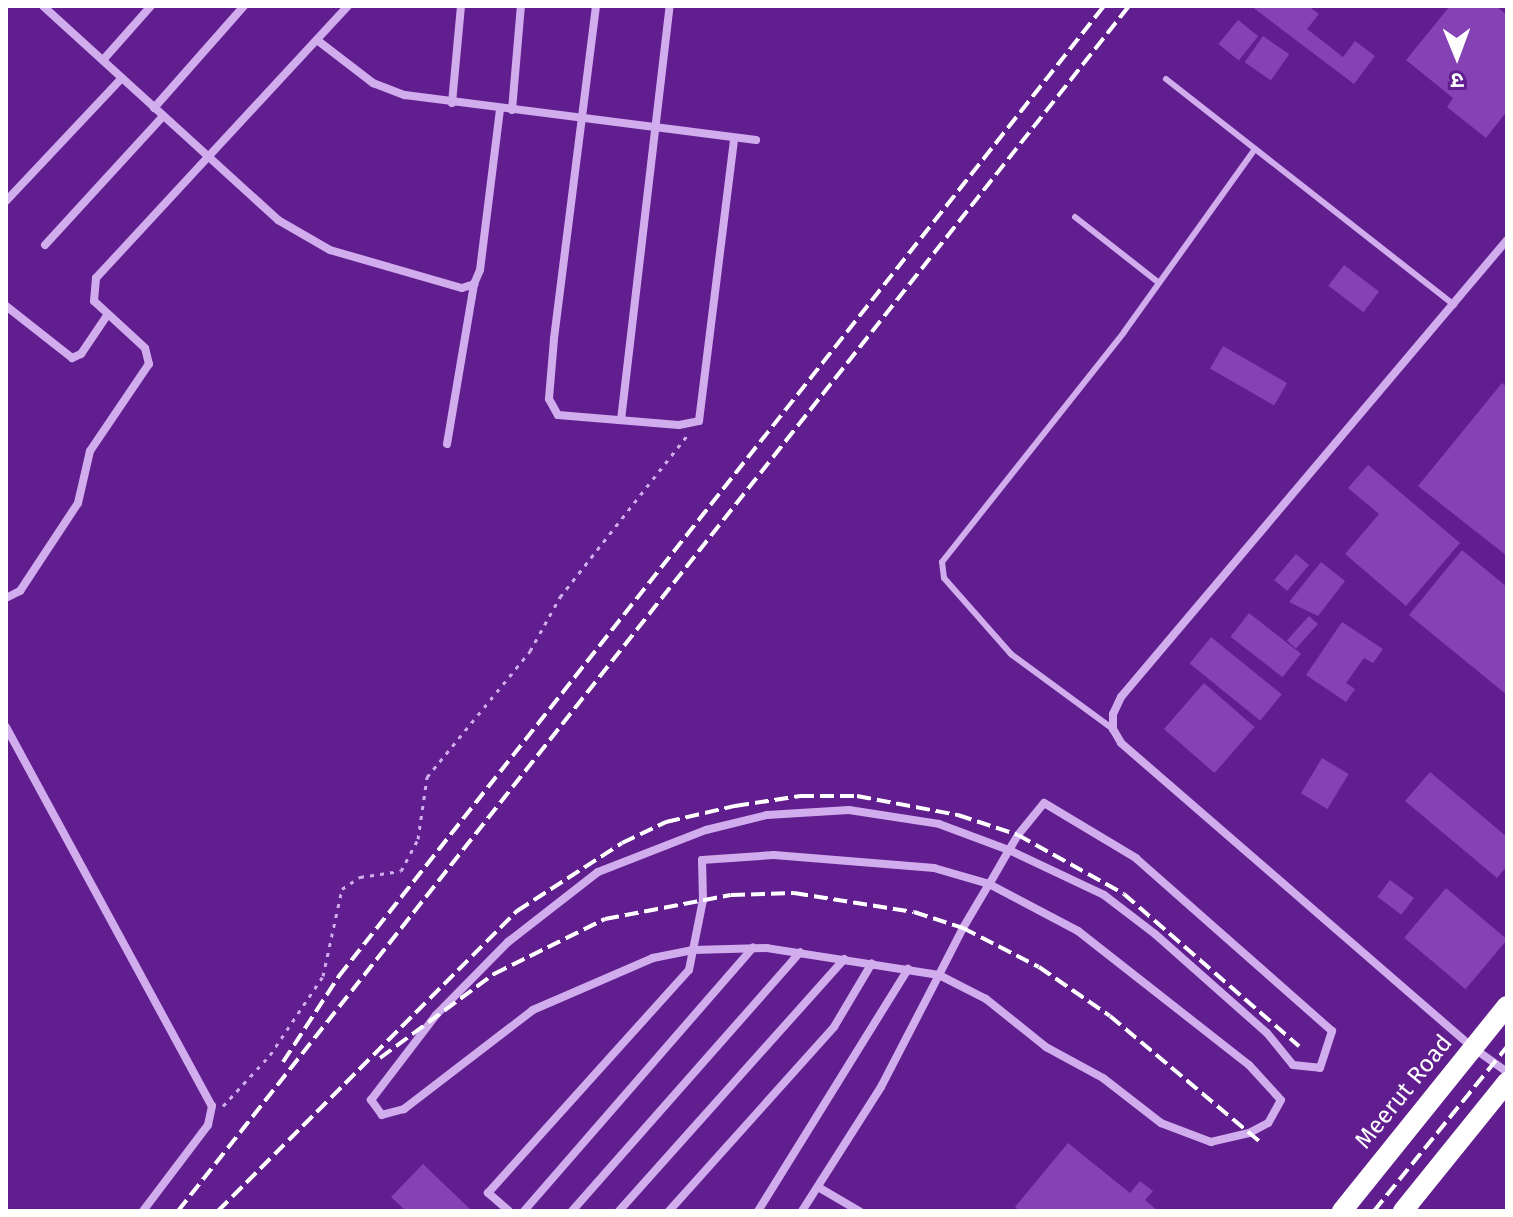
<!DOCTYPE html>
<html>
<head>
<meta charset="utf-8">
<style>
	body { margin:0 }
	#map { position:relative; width:1513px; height:1217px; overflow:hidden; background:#601e8f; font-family:"Fira Sans","Noto Sans Devanagari",sans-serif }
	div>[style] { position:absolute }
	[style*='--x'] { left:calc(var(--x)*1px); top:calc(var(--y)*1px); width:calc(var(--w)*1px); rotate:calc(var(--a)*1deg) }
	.building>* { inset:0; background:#8442b5; transform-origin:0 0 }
	.path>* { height:3px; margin-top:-1.5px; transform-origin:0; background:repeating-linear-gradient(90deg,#d1aded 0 4px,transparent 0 10px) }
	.lane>* { height:6px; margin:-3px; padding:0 3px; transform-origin:3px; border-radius:3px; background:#d1aded }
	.street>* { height:8px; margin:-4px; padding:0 4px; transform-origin:4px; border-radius:4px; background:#d1aded }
	.highway>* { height:20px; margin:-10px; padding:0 10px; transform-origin:10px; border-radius:10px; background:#fff }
	.rail>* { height:4px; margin-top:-2px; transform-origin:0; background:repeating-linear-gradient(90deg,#fff 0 14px,transparent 0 20px) }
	span { translate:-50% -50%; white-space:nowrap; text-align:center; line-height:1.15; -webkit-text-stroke:6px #601e8f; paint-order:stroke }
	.street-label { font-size:24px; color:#fff }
	.frame { position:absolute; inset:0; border:8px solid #fff; pointer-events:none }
	.north { position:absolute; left:1417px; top:16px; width:80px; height:80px; -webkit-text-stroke:6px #601e8f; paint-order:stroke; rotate:179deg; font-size:22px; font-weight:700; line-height:32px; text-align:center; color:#fff }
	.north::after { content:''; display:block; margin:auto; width:28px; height:36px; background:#fff; clip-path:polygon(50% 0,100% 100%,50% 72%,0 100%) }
</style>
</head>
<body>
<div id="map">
	<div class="building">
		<div style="clip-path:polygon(1251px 6px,1308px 6px,1319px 14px,1307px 29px,1343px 57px,1355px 41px,1375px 56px,1354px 84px)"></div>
		<div style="clip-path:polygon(1450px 6px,1496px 6px,1507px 15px,1507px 111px,1486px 138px,1447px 107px,1453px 98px,1406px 60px)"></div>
		<div style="left:1238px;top:20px;width:26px;height:31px;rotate:39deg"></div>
		<div style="left:1263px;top:36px;width:32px;height:32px;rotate:35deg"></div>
		<div style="left:1344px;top:265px;width:44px;height:26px;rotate:37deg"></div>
		<div style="left:1223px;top:346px;width:74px;height:26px;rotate:30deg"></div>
		<div style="clip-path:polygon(1502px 383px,1507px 387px,1507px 556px,1418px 486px)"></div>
		<div style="clip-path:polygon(1368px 465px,1460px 543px,1406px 606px,1345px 554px,1379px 514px,1348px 488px)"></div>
		<div style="clip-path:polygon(1462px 550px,1507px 587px,1507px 695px,1409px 615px)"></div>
		<div style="left:1296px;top:554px;width:17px;height:34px;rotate:40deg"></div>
		<div style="clip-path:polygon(1321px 562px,1345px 581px,1318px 616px,1289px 602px)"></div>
		<div style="left:1249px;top:613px;width:66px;height:30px;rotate:38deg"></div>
		<div style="left:1309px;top:616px;width:12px;height:33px;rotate:42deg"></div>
		<div style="clip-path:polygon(1342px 622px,1383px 649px,1373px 663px,1364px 658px,1346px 683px,1355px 689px,1346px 702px,1306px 675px)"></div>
		<div style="left:1211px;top:637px;width:91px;height:34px;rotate:39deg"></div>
		<div style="left:1204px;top:683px;width:67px;height:61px;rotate:41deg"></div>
		<div style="left:1322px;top:758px;width:31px;height:41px;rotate:31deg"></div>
		<div style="clip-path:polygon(1430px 772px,1507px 837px,1507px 866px,1497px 878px,1405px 801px)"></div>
		<div style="left:1390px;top:880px;width:30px;height:21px;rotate:37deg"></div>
		<div style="left:1446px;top:888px;width:80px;height:65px;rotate:40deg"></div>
		<div style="clip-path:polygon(1068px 1143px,1130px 1193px,1140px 1181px,1153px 1191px,1145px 1200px,1158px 1211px,1020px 1211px,1015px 1207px)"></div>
		<div style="clip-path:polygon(423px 1164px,472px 1211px,406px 1211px,391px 1197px)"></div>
	</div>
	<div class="path">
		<div style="--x:223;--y:1106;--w:69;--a:-47.3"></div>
		<div style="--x:270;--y:1055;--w:95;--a:-56.1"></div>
		<div style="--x:323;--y:976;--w:89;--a:-77.7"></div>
		<div style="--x:342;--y:889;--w:22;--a:-34"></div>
		<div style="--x:360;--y:877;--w:41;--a:-8.3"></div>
		<div style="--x:401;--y:871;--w:36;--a:-62"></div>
		<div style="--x:418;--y:839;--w:63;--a:-81.7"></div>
		<div style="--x:427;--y:777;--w:163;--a:-50.7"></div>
		<div style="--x:530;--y:651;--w:62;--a:-60.9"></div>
		<div style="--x:560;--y:597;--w:210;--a:-51.8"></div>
	</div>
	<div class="lane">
		<div style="--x:1166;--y:79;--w:366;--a:38.1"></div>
		<div style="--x:1075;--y:217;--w:105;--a:38.1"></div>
		<div style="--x:1113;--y:729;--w:127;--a:-143.7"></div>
		<div style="--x:1011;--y:654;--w:101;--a:-131.4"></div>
		<div style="--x:944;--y:578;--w:16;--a:-97"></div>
		<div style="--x:942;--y:562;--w:293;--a:-51.6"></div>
		<div style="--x:1124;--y:332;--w:225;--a:-54.4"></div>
	</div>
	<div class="street">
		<div style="--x:43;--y:6;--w:318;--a:42.3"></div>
		<div style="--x:278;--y:220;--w:60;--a:30"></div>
		<div style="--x:330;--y:250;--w:137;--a:16.1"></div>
		<div style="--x:462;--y:288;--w:13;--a:-18"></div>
		<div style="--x:474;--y:284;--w:15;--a:-67"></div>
		<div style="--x:480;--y:270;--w:162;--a:-82.9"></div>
		<div style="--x:596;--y:6;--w:336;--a:97.2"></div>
		<div style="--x:554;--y:339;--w:60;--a:94.8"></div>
		<div style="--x:549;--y:399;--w:18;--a:61"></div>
		<div style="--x:558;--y:415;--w:121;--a:4.7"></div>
		<div style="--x:679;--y:425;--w:20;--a:-11"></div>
		<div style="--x:699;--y:421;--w:285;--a:-82.9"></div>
		<div style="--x:317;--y:40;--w:71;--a:37.5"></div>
		<div style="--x:373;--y:83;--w:34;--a:21"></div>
		<div style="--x:405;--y:95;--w:354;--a:7.3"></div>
		<div style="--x:103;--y:60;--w:72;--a:-48.4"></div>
		<div style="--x:452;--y:103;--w:97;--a:-84.7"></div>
		<div style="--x:154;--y:108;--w:136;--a:-48.6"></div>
		<div style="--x:512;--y:110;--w:104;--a:-85.1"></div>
		<div style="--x:6;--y:201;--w:169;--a:-46.7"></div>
		<div style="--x:1507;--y:240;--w:598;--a:130.19"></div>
		<div style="--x:1121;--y:697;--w:19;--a:115"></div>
		<div style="--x:1113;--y:714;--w:15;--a:90"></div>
		<div style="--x:1113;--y:729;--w:16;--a:60"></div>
		<div style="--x:1121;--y:743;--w:464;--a:40.9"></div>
		<div style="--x:1472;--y:1047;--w:43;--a:35.5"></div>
		<div style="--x:45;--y:245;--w:175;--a:-47.5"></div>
		<div style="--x:6;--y:306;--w:84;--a:38.2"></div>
		<div style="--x:72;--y:358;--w:10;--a:-24"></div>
		<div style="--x:81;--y:354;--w:48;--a:-56"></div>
		<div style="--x:621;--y:420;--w:417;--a:-83.3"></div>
		<div style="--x:447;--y:444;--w:162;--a:-80.4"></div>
		<div style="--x:6;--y:598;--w:16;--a:-27"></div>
		<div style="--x:20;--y:591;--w:105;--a:-56.6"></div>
		<div style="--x:78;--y:503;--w:53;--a:-77"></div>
		<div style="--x:90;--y:451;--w:105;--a:-55.9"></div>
		<div style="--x:149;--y:364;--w:16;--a:-104"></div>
		<div style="--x:145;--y:348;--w:69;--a:-137.3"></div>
		<div style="--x:94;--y:301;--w:23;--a:-85"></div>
		<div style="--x:96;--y:278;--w:371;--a:-47.2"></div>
		<div style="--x:6;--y:727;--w:431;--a:61.5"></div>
		<div style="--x:212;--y:1106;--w:19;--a:102"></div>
		<div style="--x:208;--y:1125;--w:108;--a:127.1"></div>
		<div style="--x:818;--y:1187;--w:48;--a:30.3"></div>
		<div style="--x:509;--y:1211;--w:28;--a:-139"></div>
		<div style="--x:488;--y:1193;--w:300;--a:-48"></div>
		<div style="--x:689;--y:970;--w:71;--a:-78.7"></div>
		<div style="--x:703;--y:900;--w:40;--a:-91.4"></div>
		<div style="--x:702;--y:860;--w:72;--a:-4"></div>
		<div style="--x:774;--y:855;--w:161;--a:4.6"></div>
		<div style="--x:934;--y:868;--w:57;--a:16.2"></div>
		<div style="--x:989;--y:884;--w:101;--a:27.8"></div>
		<div style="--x:1078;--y:931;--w:217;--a:38.1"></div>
		<div style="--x:1249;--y:1065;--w:47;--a:47.6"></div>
		<div style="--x:1281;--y:1100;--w:26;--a:119"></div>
		<div style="--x:1268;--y:1123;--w:21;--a:152"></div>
		<div style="--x:1249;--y:1133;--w:39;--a:167"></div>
		<div style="--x:1211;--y:1142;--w:53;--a:-159.2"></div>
		<div style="--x:1161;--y:1123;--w:73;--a:-142.2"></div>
		<div style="--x:1103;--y:1078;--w:65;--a:-151.5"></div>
		<div style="--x:1046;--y:1047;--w:77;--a:-141.3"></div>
		<div style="--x:986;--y:999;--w:53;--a:-152.9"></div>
		<div style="--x:939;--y:975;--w:174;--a:-171.1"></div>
		<div style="--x:767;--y:948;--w:74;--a:178.5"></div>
		<div style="--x:693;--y:950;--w:41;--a:168.7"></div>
		<div style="--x:653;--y:958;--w:131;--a:156.6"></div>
		<div style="--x:533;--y:1010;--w:163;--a:142.5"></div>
		<div style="--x:404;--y:1109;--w:23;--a:165"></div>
		<div style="--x:382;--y:1115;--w:19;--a:-126"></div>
		<div style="--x:371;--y:1100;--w:107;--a:-52.6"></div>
		<div style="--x:436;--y:1015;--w:103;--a:-45.4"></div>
		<div style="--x:508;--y:942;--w:114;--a:-37.9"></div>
		<div style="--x:598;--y:872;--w:116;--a:-21.3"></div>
		<div style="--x:706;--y:830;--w:63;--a:-13.8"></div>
		<div style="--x:767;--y:815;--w:82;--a:-3.5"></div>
		<div style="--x:849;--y:810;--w:91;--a:8.8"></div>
		<div style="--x:939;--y:824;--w:75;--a:20.4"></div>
		<div style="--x:1009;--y:850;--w:105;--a:25.3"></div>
		<div style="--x:1104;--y:895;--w:64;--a:37.4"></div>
		<div style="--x:1155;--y:934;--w:149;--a:41.5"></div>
		<div style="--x:1267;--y:1033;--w:41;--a:50.9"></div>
		<div style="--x:1293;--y:1065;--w:27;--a:6"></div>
		<div style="--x:1320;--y:1068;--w:39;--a:-72"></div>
		<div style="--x:1332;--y:1031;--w:261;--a:-138.6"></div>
		<div style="--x:1136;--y:858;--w:107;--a:-149.1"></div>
		<div style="--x:1044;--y:803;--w:41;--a:129.1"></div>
		<div style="--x:1018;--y:835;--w:17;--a:121"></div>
		<div style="--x:1009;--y:850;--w:39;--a:120"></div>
		<div style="--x:989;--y:884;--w:51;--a:120.6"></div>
		<div style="--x:963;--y:928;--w:53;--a:117.1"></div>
		<div style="--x:939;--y:975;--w:126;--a:117.4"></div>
		<div style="--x:881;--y:1087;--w:147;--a:122.5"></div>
		<div style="--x:524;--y:1211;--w:349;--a:-49"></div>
		<div style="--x:572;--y:1211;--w:345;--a:-48.6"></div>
		<div style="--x:619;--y:1211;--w:338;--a:-48.2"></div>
		<div style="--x:669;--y:1211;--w:247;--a:-48.1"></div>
		<div style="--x:834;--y:1027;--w:74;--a:-59.3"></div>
		<div style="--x:758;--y:1211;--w:285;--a:-58.2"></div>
	</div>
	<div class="highway">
		<div style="--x:1342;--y:1211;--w:263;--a:-51.2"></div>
		<div style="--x:1403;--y:1211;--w:166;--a:-51.1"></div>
	</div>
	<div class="rail">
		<div style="--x:380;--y:1058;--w:142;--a:-36.4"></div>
		<div style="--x:494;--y:974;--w:124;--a:-26.4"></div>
		<div style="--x:605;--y:919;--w:128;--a:-10.8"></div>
		<div style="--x:731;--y:895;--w:63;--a:-1.8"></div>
		<div style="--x:794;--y:893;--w:121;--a:9"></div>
		<div style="--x:914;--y:912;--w:52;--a:18.1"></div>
		<div style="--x:963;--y:928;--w:85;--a:27.2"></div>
		<div style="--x:1039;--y:967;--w:86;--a:34.6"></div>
		<div style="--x:1110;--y:1016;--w:196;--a:40"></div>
		<div style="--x:283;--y:1062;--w:103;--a:-56.9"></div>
		<div style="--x:339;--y:976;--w:1235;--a:-51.74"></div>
		<div style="--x:178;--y:1211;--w:1535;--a:-51.72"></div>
		<div style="--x:218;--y:1211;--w:424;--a:-45.1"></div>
		<div style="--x:517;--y:911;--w:125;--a:-32.9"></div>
		<div style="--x:622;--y:843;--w:49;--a:-25.5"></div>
		<div style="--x:666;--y:822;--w:71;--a:-13.1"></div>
		<div style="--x:735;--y:806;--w:66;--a:-8.7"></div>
		<div style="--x:800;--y:796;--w:57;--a:0"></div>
		<div style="--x:857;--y:796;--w:103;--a:10.7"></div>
		<div style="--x:958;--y:815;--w:63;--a:18.4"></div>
		<div style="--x:1018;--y:835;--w:121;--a:29.1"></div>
		<div style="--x:1124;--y:894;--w:232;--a:41"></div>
		<div style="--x:1374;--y:1211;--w:211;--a:-51"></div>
	</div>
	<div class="street-label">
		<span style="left:1404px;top:1092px;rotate:-51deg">Meerut Road</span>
	</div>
	<div class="frame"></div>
	<div class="north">उ</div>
</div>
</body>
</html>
